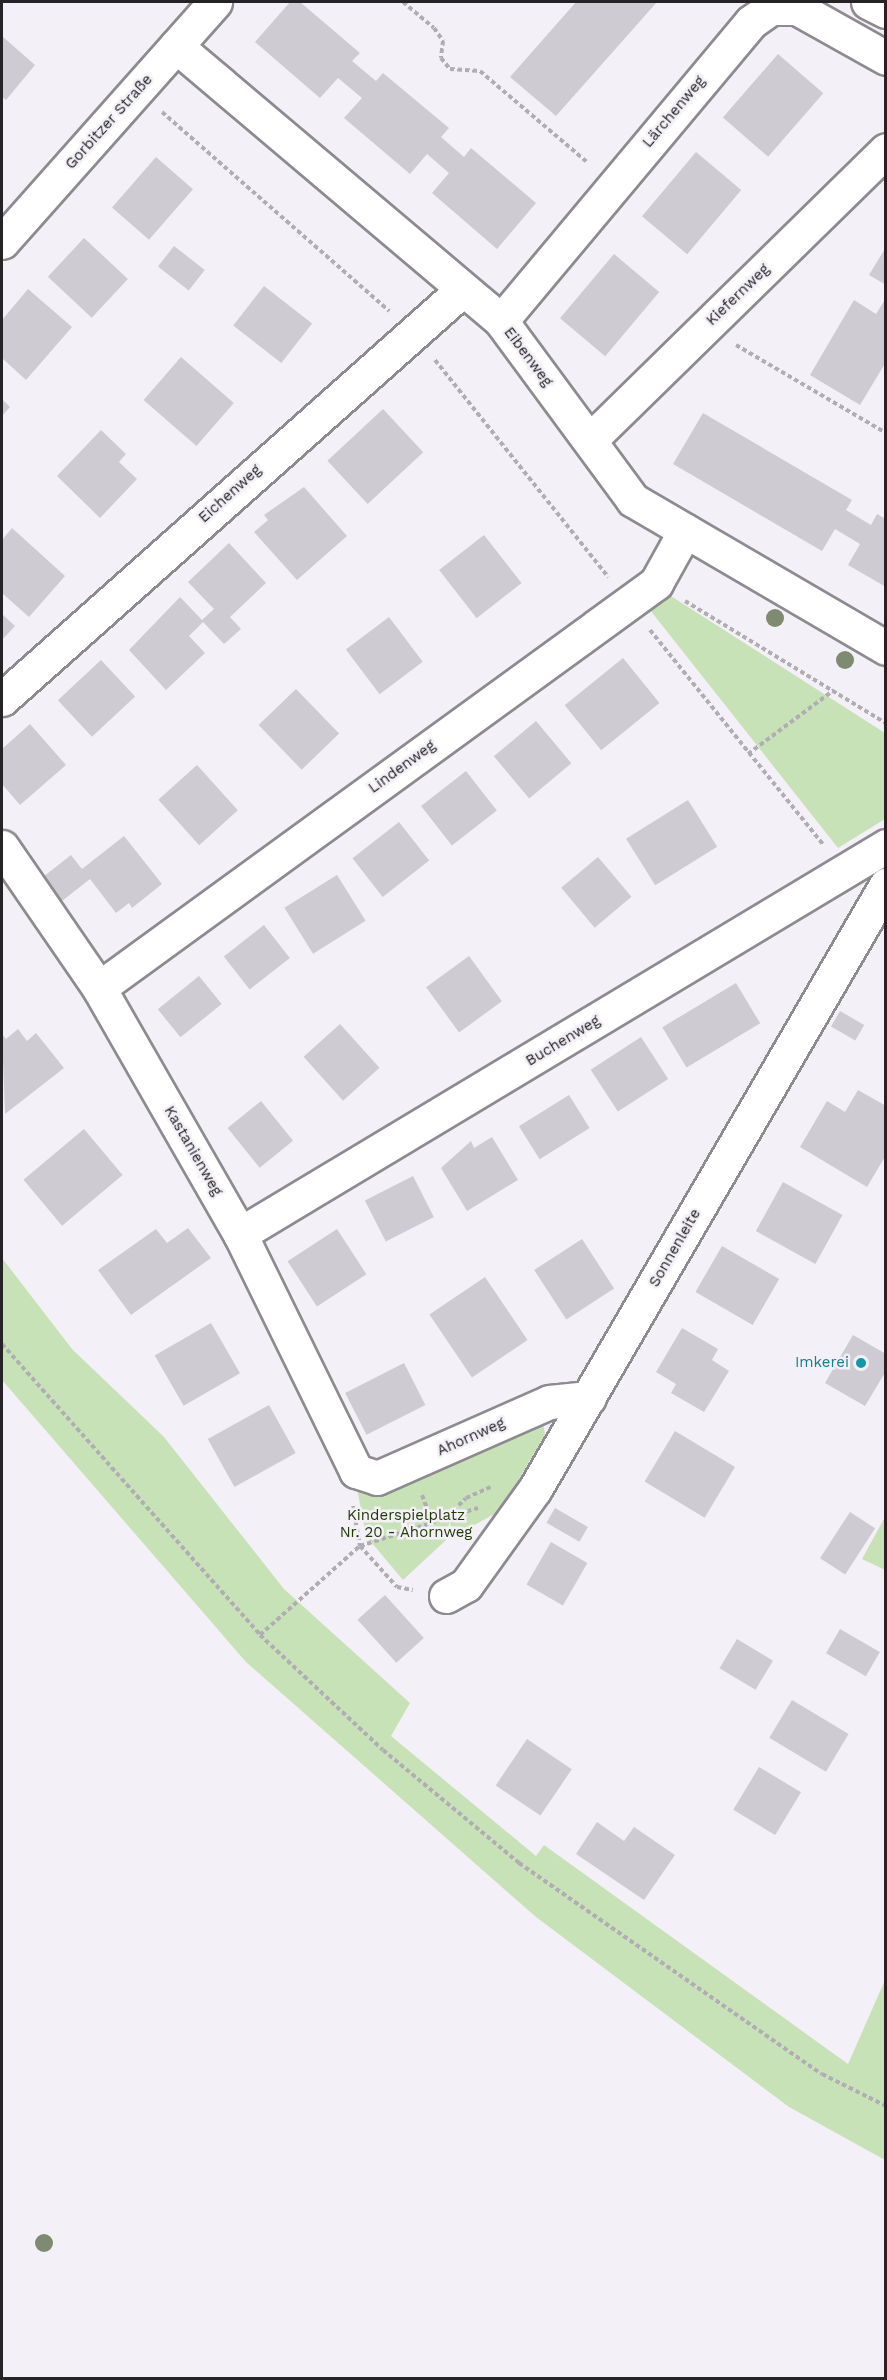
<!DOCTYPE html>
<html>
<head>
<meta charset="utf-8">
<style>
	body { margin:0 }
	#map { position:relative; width:887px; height:2380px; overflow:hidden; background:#f4f0f8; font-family:"Work Sans",sans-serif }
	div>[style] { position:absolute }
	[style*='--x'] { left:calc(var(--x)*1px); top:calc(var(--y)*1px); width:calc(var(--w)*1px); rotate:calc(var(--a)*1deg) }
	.green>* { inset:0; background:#c8e2b7 }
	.building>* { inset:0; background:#cecbd2; transform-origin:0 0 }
	.path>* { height:4px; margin-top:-2px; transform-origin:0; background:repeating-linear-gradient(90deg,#b0adb3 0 4.5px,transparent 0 7.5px) }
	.roads { filter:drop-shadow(2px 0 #8d8a91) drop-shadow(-2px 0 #8d8a91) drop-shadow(0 2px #8d8a91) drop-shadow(0 -2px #8d8a91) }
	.street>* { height:33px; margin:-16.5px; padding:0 16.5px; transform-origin:16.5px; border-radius:16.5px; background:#fff }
	.secondary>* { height:33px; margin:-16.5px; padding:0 16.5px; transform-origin:16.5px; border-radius:16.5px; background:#fff }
	.trees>* { width:18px; height:18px; margin:-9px; border-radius:50%; background:#7e8b70 }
	.dots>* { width:16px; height:16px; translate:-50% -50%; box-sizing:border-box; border:3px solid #f4f0f8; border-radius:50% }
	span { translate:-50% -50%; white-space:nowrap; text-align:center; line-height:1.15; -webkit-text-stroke:5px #f4f0f8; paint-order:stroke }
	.street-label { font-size:15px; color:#252326 }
	.culture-label { font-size:15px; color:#0d838f }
	.right { translate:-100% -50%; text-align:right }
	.park-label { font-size:15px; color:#1e3901 }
	.frame { position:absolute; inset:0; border:3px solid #252326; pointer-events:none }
</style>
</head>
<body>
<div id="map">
	<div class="green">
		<div style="clip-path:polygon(663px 591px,885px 733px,885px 819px,838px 848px,646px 605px)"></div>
		<div style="clip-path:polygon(2px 1258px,72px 1349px,164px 1437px,284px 1589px,410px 1703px,391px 1736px,536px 1856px,544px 1845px,848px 2064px,885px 1980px,885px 2160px,789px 2107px,536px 1917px,246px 1662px,2px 1380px)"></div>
		<div style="clip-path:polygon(543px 1421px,545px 1435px,500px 1511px,445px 1541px,403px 1580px,366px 1536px,356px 1483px)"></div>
		<div style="clip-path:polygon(885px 1517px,885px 1570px,862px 1559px)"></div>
	</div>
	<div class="building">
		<div style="clip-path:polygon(290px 2px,300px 2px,360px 53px,352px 61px,376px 81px,383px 73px,449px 128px,441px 137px,464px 157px,471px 148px,536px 203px,497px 249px,432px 193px,449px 173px,427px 154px,410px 174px,344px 118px,362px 98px,338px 78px,320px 98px,255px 42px)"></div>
		<div style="clip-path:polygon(576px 2px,657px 2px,556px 116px,510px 77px)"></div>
		<div style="clip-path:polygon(2px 36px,35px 65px,6px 100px,2px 97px)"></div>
		<div style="left:778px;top:54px;width:60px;height:84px;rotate:41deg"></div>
		<div style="left:696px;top:152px;width:59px;height:84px;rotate:40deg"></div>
		<div style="left:156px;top:157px;width:49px;height:67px;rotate:41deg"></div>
		<div style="left:84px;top:238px;width:60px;height:53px;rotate:43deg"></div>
		<div style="left:174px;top:246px;width:39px;height:26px;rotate:38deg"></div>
		<div style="clip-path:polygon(886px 247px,886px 285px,869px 275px)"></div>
		<div style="left:614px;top:254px;width:59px;height:84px;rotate:40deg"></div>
		<div style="left:264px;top:286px;width:61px;height:50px;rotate:38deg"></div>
		<div style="clip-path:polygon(28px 289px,72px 327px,26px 380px,2px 358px,2px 320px)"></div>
		<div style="clip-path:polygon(886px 298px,886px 362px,860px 405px,810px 375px,854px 300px,876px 314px)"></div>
		<div style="left:181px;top:357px;width:70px;height:57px;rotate:41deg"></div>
		<div style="clip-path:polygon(2px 399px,10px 407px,2px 416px)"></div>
		<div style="left:383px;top:409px;width:59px;height:76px;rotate:47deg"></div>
		<div style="clip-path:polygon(703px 413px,852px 500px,846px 510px,871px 525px,877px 514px,886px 519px,886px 587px,848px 565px,860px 544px,835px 529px,822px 551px,673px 464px)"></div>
		<div style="clip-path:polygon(101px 430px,126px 454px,119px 462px,137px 479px,100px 518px,57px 476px)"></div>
		<div style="clip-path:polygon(304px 487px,347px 536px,297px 580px,254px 532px,268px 520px,264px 515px)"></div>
		<div style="clip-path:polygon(12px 528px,65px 576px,29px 617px,2px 593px,2px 540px)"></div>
		<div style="left:484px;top:535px;width:61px;height:57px;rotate:52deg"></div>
		<div style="clip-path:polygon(229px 543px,266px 583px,230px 617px,241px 629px,224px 644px,203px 622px,189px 636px,205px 653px,166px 690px,129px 650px,180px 597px,202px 620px,214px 609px,188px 582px)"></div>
		<div style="clip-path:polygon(2px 614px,15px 626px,2px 640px)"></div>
		<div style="left:389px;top:617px;width:56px;height:54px;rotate:53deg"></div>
		<div style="left:623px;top:658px;width:58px;height:75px;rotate:51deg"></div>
		<div style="left:101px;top:660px;width:50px;height:59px;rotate:47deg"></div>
		<div style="left:296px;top:689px;width:62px;height:52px;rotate:46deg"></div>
		<div style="left:536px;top:721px;width:55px;height:55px;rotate:50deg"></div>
		<div style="clip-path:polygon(30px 724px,66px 765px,20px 805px,2px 784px,2px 749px)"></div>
		<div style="left:197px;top:765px;width:61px;height:52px;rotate:48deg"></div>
		<div style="left:466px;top:771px;width:50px;height:57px;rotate:52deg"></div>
		<div style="left:688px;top:800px;width:55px;height:73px;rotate:58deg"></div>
		<div style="left:399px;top:822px;width:49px;height:59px;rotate:52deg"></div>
		<div style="clip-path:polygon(124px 836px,162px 884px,132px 908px,129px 903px,116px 913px,90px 879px,62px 901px,43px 877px,71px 855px,82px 869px)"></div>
		<div style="left:598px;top:857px;width:52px;height:48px;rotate:50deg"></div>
		<div style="left:337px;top:875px;width:54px;height:62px;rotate:58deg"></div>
		<div style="left:264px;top:925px;width:42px;height:51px;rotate:52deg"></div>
		<div style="left:469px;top:956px;width:56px;height:53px;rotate:54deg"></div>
		<div style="left:199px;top:976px;width:36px;height:53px;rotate:51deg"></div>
		<div style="left:736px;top:983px;width:47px;height:86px;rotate:59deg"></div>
		<div style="left:840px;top:1011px;width:28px;height:18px;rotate:30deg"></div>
		<div style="left:340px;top:1024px;width:59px;height:49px;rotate:48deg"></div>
		<div style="clip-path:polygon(18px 1029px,27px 1041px,36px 1033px,64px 1068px,5px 1114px,2px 1034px,6px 1039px)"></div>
		<div style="left:641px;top:1037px;width:50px;height:60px;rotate:57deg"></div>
		<div style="clip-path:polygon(858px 1090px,886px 1106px,886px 1155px,867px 1187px,800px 1147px,827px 1101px,845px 1112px)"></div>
		<div style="left:569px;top:1095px;width:39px;height:59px;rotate:58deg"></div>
		<div style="left:261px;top:1101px;width:51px;height:43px;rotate:51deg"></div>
		<div style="left:84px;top:1129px;width:60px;height:79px;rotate:50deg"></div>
		<div style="clip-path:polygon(492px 1137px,518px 1180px,467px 1211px,441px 1168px,471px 1141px,474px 1148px)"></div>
		<div style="left:413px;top:1176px;width:46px;height:54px;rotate:63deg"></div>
		<div style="left:783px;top:1182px;width:68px;height:56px;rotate:29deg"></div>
		<div style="clip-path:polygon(188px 1228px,211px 1258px,131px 1315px,98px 1270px,156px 1229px,167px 1243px)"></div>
		<div style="left:337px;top:1229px;width:54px;height:59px;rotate:57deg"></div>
		<div style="left:582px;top:1239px;width:59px;height:57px;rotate:57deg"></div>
		<div style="left:722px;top:1246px;width:66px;height:53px;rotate:30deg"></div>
		<div style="left:485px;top:1277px;width:76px;height:67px;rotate:56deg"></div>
		<div style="left:211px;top:1323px;width:58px;height:65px;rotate:60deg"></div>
		<div style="clip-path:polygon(682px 1328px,718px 1349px,712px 1360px,729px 1371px,704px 1412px,671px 1393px,676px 1384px,656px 1372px)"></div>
		<div style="clip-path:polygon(853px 1335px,886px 1354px,886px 1371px,865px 1406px,825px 1383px)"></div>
		<div style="left:404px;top:1363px;width:47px;height:66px;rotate:63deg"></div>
		<div style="left:269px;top:1405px;width:55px;height:70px;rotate:61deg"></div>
		<div style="left:675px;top:1431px;width:70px;height:59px;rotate:31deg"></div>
		<div style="left:555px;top:1508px;width:38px;height:17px;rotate:30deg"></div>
		<div style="left:850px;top:1512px;width:30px;height:55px;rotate:33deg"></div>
		<div style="left:551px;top:1542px;width:42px;height:49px;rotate:30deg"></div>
		<div style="left:385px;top:1595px;width:58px;height:37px;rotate:48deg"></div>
		<div style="left:840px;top:1629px;width:46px;height:28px;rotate:30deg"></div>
		<div style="left:737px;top:1639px;width:42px;height:34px;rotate:31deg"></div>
		<div style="left:792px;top:1700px;width:66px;height:44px;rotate:31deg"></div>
		<div style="left:527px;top:1739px;width:54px;height:56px;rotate:34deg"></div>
		<div style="left:759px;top:1767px;width:49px;height:50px;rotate:31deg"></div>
		<div style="clip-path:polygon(597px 1822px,624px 1841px,634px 1827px,675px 1855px,644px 1900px,576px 1854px)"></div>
	</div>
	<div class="path">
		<div style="--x:403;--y:2;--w:40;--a:40"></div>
		<div style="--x:434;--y:28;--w:16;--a:55"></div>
		<div style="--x:443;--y:41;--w:17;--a:97"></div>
		<div style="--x:441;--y:58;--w:14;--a:51"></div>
		<div style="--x:450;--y:69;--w:30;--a:4"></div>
		<div style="--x:480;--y:71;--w:142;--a:40.4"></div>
		<div style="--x:162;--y:112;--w:302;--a:41.2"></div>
		<div style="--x:736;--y:345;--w:174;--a:30.4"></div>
		<div style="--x:435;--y:360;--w:278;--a:51.4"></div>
		<div style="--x:685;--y:601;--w:235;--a:31.3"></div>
		<div style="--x:650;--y:630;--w:277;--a:51.1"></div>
		<div style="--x:748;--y:754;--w:107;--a:-36.7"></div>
		<div style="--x:2;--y:1344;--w:389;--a:48.4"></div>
		<div style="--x:260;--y:1635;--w:168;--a:43.1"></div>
		<div style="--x:383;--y:1750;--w:177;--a:39.7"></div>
		<div style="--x:519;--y:1863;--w:369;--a:34.9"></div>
		<div style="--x:822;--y:2074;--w:72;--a:26.6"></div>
		<div style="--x:422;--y:1495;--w:29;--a:70"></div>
		<div style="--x:353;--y:1506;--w:41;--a:80.1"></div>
		<div style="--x:360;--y:1546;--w:55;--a:47.9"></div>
		<div style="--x:397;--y:1587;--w:16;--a:11"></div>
		<div style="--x:448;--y:1516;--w:25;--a:-45"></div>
		<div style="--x:466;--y:1498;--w:30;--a:-24"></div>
		<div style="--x:260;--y:1635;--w:134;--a:-41.7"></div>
		<div style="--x:360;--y:1546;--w:124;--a:-17.9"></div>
	</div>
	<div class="roads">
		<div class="street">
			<div style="--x:176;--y:46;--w:426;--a:40.2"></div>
			<div style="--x:501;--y:321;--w:222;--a:53.6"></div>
			<div style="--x:633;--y:500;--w:293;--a:30.3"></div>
			<div style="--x:2;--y:242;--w:321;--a:-48.4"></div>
			<div style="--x:501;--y:321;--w:390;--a:-50.1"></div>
			<div style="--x:751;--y:22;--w:24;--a:-35"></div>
			<div style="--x:771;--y:8;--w:26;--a:0"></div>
			<div style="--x:797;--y:8;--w:102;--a:29.3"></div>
			<div style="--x:590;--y:440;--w:414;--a:-44.4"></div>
			<div style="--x:2;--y:699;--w:613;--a:-41.63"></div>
			<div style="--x:2;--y:847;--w:171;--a:55.5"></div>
			<div style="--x:99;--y:988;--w:284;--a:60.2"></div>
			<div style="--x:240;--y:1234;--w:264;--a:63.9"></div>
			<div style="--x:356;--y:1471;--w:22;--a:18"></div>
			<div style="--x:377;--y:1478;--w:188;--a:-23.8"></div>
			<div style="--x:549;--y:1402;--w:40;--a:-5.7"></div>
			<div style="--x:99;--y:988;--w:689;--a:-36.02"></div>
			<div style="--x:656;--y:583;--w:60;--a:-60.9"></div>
			<div style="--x:240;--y:1234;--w:754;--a:-30.99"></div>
			<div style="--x:446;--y:1596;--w:23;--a:-29"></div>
			<div style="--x:466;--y:1585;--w:118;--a:-54.3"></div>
			<div style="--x:535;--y:1489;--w:699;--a:-59.84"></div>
		</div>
		<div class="secondary">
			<div style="--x:868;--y:2;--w:20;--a:27"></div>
		</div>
	</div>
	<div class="trees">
		<div style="left:775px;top:618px"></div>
		<div style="left:845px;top:660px"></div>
		<div style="left:44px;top:2243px"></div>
	</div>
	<div class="dots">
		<div style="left:861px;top:1363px;background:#0f9aa8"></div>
	</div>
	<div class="street-label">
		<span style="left:674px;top:112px;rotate:-50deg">Lärchenweg</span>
		<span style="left:109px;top:122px;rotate:-48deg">Gorbitzer Straße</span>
		<span style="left:738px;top:295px;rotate:-44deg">Kiefernweg</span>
		<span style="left:528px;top:357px;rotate:53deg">Eibenweg</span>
		<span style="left:230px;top:494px;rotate:-42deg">Eichenweg</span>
		<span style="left:402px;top:767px;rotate:-36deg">Lindenweg</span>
		<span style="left:563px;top:1041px;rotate:-31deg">Buchenweg</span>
		<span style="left:193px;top:1151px;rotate:60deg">Kastanienweg</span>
		<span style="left:675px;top:1248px;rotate:-60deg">Sonnenleite</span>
		<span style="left:471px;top:1437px;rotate:-24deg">Ahornweg</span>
	</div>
	<div class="culture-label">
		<span class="right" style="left:849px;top:1363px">Imkerei</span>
	</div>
	<div class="park-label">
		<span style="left:406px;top:1524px">Kinderspielplatz<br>Nr. 20 - Ahornweg</span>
	</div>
	<div class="frame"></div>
</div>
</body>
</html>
